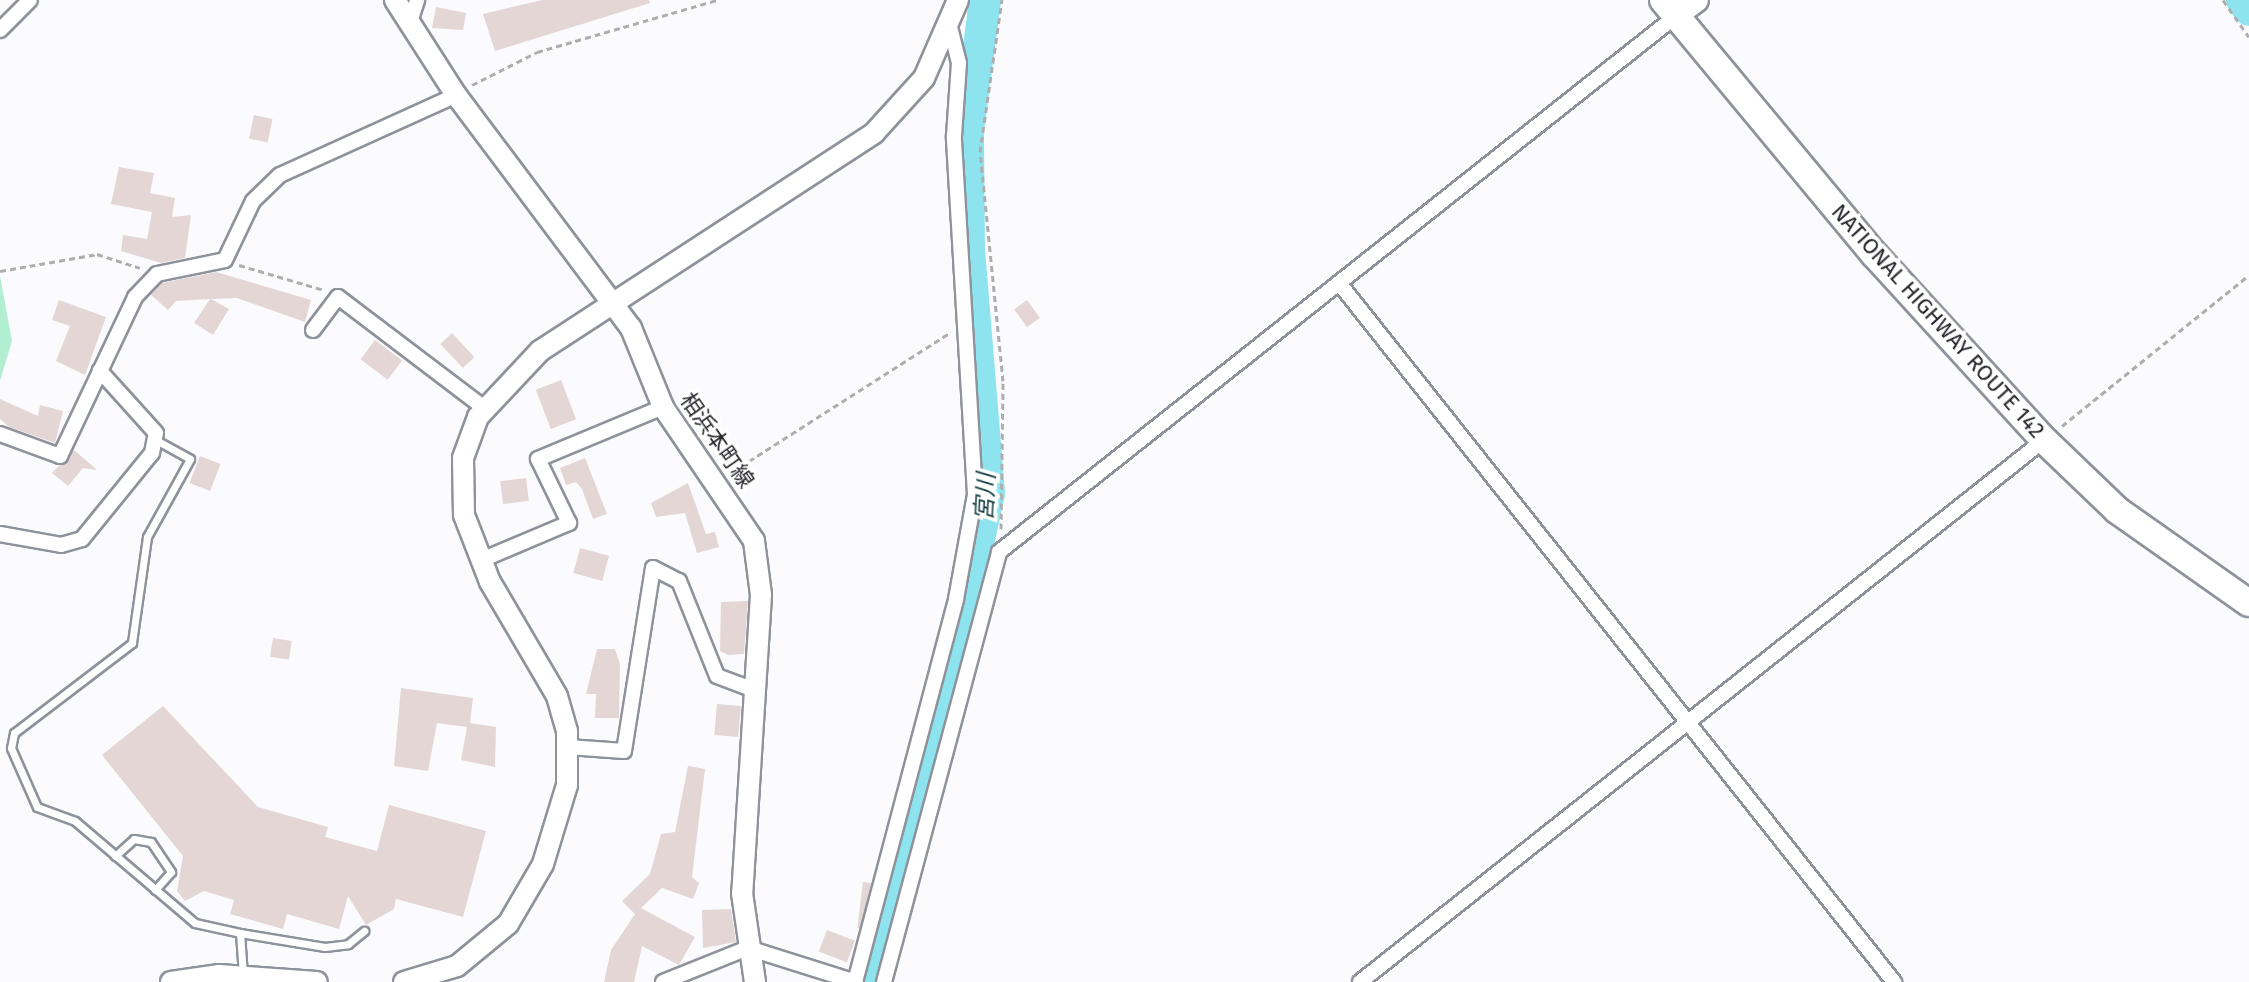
<!DOCTYPE html>
<html>
<head>
<meta charset="utf-8">
<style>
	body { margin:0 }
	#map { position:relative; width:2249px; height:982px; overflow:hidden; background:#fbfbfd; font-family:"Fira Sans","Noto Sans JP",sans-serif }
	div>[style] { position:absolute }
	[style*='--x'] { left:calc(var(--x)*1px); top:calc(var(--y)*1px); width:calc(var(--w)*1px); rotate:calc(var(--a)*1deg) }
	.green>* { inset:0; background:#b2eed1 }
	.river>* { height:32px; margin:-16px; padding:0 16px; transform-origin:16px; border-radius:16px; background:#8ee4ee }
	.building>* { inset:0; background:#e3d6d5; transform-origin:0 0 }
	.path>* { height:3px; margin-top:-1.5px; transform-origin:0; background:repeating-linear-gradient(90deg,#aeaeb1 0 6px,transparent 0 10px) }
	.roads { filter:drop-shadow(2px 0 #8e929b) drop-shadow(-2px 0 #8e929b) drop-shadow(0 2px #8e929b) drop-shadow(0 -2px #8e929b) }
	.lane>* { height:7px; margin:-3.5px; padding:0 3.5px; transform-origin:3.5px; border-radius:3.5px; background:#fff }
	.street>* { height:14px; margin:-7px; padding:0 7px; transform-origin:7px; border-radius:7px; background:#fff }
	.secondary>* { height:20px; margin:-10px; padding:0 10px; transform-origin:10px; border-radius:10px; background:#fff }
	.primary>* { height:22px; margin:-11px; padding:0 11px; transform-origin:11px; border-radius:11px; background:#fff }
	.highway>* { height:26px; margin:-13px; padding:0 13px; transform-origin:13px; border-radius:13px; background:#fff }
	span { translate:-50% -50%; white-space:nowrap; text-align:center; line-height:1.15; -webkit-text-stroke:7px #fff; paint-order:stroke }
	.street-label { font-size:22px; color:#242529 }
	.water-label { font-size:24px; color:#0e383d; font-style:italic }
</style>
</head>
<body>
<div id="map">
	<div class="green">
		<div style="clip-path:polygon(0 276px,12px 341px,0 381px)"></div>
	</div>
	<div class="river">
		<div style="--x:2242;--y:0;--w:12;--a:55"></div>
		<div style="--x:868;--y:982;--w:318;--a:-75"></div>
		<div style="--x:950;--y:675;--w:186;--a:-77.9"></div>
		<div style="--x:989;--y:493;--w:242;--a:-94.7"></div>
		<div style="--x:969;--y:252;--w:122;--a:-90.5"></div>
		<div style="--x:968;--y:130;--w:131;--a:-82.5"></div>
	</div>
	<div class="building">
		<div style="clip-path:polygon(542px 0,649px 0,650px 3px,495px 51px,483px 14px)"></div>
		<div style="clip-path:polygon(436px 7px,466px 13px,463px 30px,432px 28px)"></div>
		<div style="left:254px;top:115px;width:19px;height:24px;rotate:12deg"></div>
		<div style="clip-path:polygon(119px 167px,154px 173px,150px 193px,175px 198px,172px 217px,191px 215px,185px 258px,161px 263px,121px 251px,123px 235px,147px 239px,152px 212px,111px 204px)"></div>
		<div style="clip-path:polygon(216px 272px,311px 300px,305px 322px,237px 298px,211px 299px,229px 309px,213px 335px,194px 323px,210px 299px,176px 301px,168px 310px,151px 295px,162px 283px)"></div>
		<div style="clip-path:polygon(59px 300px,106px 317px,85px 375px,56px 361px,70px 326px,52px 320px)"></div>
		<div style="left:1027px;top:300px;width:22px;height:16px;rotate:54deg"></div>
		<div style="left:452px;top:333px;width:33px;height:16px;rotate:47deg"></div>
		<div style="left:375px;top:340px;width:34px;height:24px;rotate:37deg"></div>
		<div style="left:561px;top:380px;width:42px;height:27px;rotate:69deg"></div>
		<div style="clip-path:polygon(0 399px,38px 416px,40px 405px,63px 411px,55px 443px,9px 427px,0 419px)"></div>
		<div style="clip-path:polygon(74px 450px,97px 470px,83px 468px,68px 486px,52px 473px)"></div>
		<div style="left:200px;top:456px;width:22px;height:29px;rotate:21deg"></div>
		<div style="clip-path:polygon(585px 458px,607px 514px,593px 519px,582px 489px,576px 482px,566px 485px,560px 468px)"></div>
		<div style="left:526px;top:478px;width:23px;height:26px;rotate:83deg"></div>
		<div style="clip-path:polygon(688px 483px,706px 534px,715px 532px,719px 547px,697px 553px,685px 513px,656px 517px,651px 503px)"></div>
		<div style="left:580px;top:548px;width:30px;height:26px;rotate:15deg"></div>
		<div style="clip-path:polygon(748px 601px,744px 654px,728px 655px,720px 651px,721px 602px)"></div>
		<div style="left:273px;top:638px;width:19px;height:19px;rotate:9deg"></div>
		<div style="clip-path:polygon(597px 649px,615px 649px,620px 664px,619px 718px,595px 718px,596px 694px,586px 694px)"></div>
		<div style="clip-path:polygon(401px 688px,473px 698px,470px 723px,496px 727px,495px 767px,461px 760px,467px 727px,437px 723px,428px 771px,394px 766px)"></div>
		<div style="left:717px;top:704px;width:24px;height:31px;rotate:5deg"></div>
		<div style="clip-path:polygon(163px 706px,258px 807px,328px 827px,325px 837px,377px 851px,389px 805px,486px 831px,463px 917px,396px 899px,394px 909px,366px 925px,348px 896px,339px 929px,287px 914px,283px 929px,230px 914px,234px 900px,204px 891px,185px 901px,177px 891px,183px 856px,102px 755px)"></div>
		<div style="clip-path:polygon(688px 766px,705px 769px,692px 877px,699px 883px,693px 899px,662px 888px,641px 908px,695px 937px,679px 965px,642px 946px,634px 982px,604px 982px,611px 950px,635px 914px,622px 901px,650px 874px,661px 834px,675px 832px)"></div>
		<div style="left:863px;top:882px;width:8px;height:46px;rotate:7deg"></div>
		<div style="clip-path:polygon(731px 909px,736px 942px,703px 948px,702px 910px)"></div>
		<div style="left:827px;top:930px;width:30px;height:23px;rotate:21deg"></div>
	</div>
	<div class="path">
		<div style="--x:2223;--y:0;--w:45;--a:54.9"></div>
		<div style="--x:472;--y:85;--w:73;--a:-26.9"></div>
		<div style="--x:537;--y:52;--w:187;--a:-16.1"></div>
		<div style="--x:239;--y:265;--w:89;--a:16.4"></div>
		<div style="--x:0;--y:271;--w:98;--a:-9.9"></div>
		<div style="--x:97;--y:254;--w:45;--a:18"></div>
		<div style="--x:2062;--y:426;--w:240;--a:-38.9"></div>
		<div style="--x:732;--y:472;--w:260;--a:-32.6"></div>
		<div style="--x:1001;--y:529;--w:148;--a:-89.2"></div>
		<div style="--x:1003;--y:381;--w:230;--a:-95.7"></div>
		<div style="--x:980;--y:152;--w:154;--a:-81.8"></div>
	</div>
	<div class="roads">
		<div class="lane">
			<div style="--x:156;--y:440;--w:39;--a:29"></div>
			<div style="--x:190;--y:459;--w:89;--a:118.9"></div>
			<div style="--x:147;--y:537;--w:107;--a:98.1"></div>
			<div style="--x:132;--y:643;--w:148;--a:142.7"></div>
			<div style="--x:14;--y:733;--w:15;--a:101"></div>
			<div style="--x:11;--y:748;--w:64;--a:66.2"></div>
			<div style="--x:37;--y:807;--w:40;--a:20.2"></div>
			<div style="--x:75;--y:821;--w:157;--a:40.4"></div>
			<div style="--x:195;--y:923;--w:46;--a:12.5"></div>
			<div style="--x:240;--y:933;--w:42;--a:85.9"></div>
			<div style="--x:115;--y:856;--w:25;--a:-42"></div>
			<div style="--x:134;--y:839;--w:17;--a:10"></div>
			<div style="--x:151;--y:842;--w:36;--a:56"></div>
			<div style="--x:171;--y:872;--w:24;--a:132"></div>
			<div style="--x:240;--y:933;--w:86;--a:9.4"></div>
			<div style="--x:325;--y:947;--w:23;--a:-7"></div>
			<div style="--x:348;--y:944;--w:21;--a:-39"></div>
		</div>
		<div class="street">
			<div style="--x:411;--y:19;--w:20;--a:-72"></div>
			<div style="--x:0;--y:30;--w:42;--a:-45"></div>
			<div style="--x:1339;--y:283;--w:893;--a:51.55"></div>
			<div style="--x:313;--y:330;--w:41;--a:-52.9"></div>
			<div style="--x:338;--y:297;--w:183;--a:37.2"></div>
			<div style="--x:0;--y:434;--w:64;--a:20.1"></div>
			<div style="--x:60;--y:456;--w:176;--a:-64.7"></div>
			<div style="--x:135;--y:297;--w:32;--a:-46"></div>
			<div style="--x:157;--y:274;--w:69;--a:-11.6"></div>
			<div style="--x:225;--y:260;--w:65;--a:-64.6"></div>
			<div style="--x:253;--y:201;--w:37;--a:-44"></div>
			<div style="--x:280;--y:175;--w:193;--a:-24.4"></div>
			<div style="--x:0;--y:534;--w:62;--a:10.2"></div>
			<div style="--x:61;--y:545;--w:22;--a:-16"></div>
			<div style="--x:82;--y:539;--w:111;--a:-50.9"></div>
			<div style="--x:152;--y:453;--w:20;--a:-79"></div>
			<div style="--x:156;--y:433;--w:84;--a:-132.1"></div>
			<div style="--x:479;--y:561;--w:98;--a:-22.9"></div>
			<div style="--x:569;--y:523;--w:71;--a:-115.8"></div>
			<div style="--x:538;--y:459;--w:135;--a:-22.6"></div>
			<div style="--x:568;--y:747;--w:56;--a:4.1"></div>
			<div style="--x:624;--y:751;--w:185;--a:-81"></div>
			<div style="--x:653;--y:568;--w:29;--a:27"></div>
			<div style="--x:679;--y:581;--w:102;--a:68.2"></div>
			<div style="--x:717;--y:676;--w:43;--a:20.6"></div>
			<div style="--x:663;--y:982;--w:92;--a:-21.8"></div>
			<div style="--x:748;--y:948;--w:113;--a:17.5"></div>
			<div style="--x:855;--y:982;--w:396;--a:-75.2"></div>
			<div style="--x:956;--y:599;--w:107;--a:-79.7"></div>
			<div style="--x:975;--y:494;--w:359;--a:-93.4"></div>
			<div style="--x:954;--y:136;--w:73;--a:-86.1"></div>
			<div style="--x:959;--y:63;--w:38;--a:-104"></div>
			<div style="--x:884;--y:982;--w:445;--a:-75"></div>
			<div style="--x:999;--y:552;--w:863;--a:-38.37"></div>
			<div style="--x:1360;--y:982;--w:873;--a:-38.39"></div>
		</div>
		<div class="secondary">
			<div style="--x:395;--y:0;--w:113;--a:57.3"></div>
			<div style="--x:456;--y:95;--w:291;--a:53.1"></div>
			<div style="--x:631;--y:328;--w:85;--a:67.9"></div>
			<div style="--x:663;--y:407;--w:162;--a:55.8"></div>
			<div style="--x:754;--y:541;--w:54;--a:82.6"></div>
			<div style="--x:761;--y:595;--w:299;--a:93.6"></div>
			<div style="--x:742;--y:893;--w:90;--a:81.7"></div>
			<div style="--x:171;--y:982;--w:49;--a:-8.3"></div>
			<div style="--x:219;--y:975;--w:98;--a:4.1"></div>
			<div style="--x:404;--y:982;--w:55;--a:-16.8"></div>
			<div style="--x:457;--y:966;--w:66;--a:-39.5"></div>
			<div style="--x:508;--y:924;--w:69;--a:-59.7"></div>
			<div style="--x:543;--y:864;--w:83;--a:-73.1"></div>
			<div style="--x:567;--y:785;--w:54;--a:-90"></div>
			<div style="--x:567;--y:731;--w:36;--a:-106"></div>
			<div style="--x:557;--y:696;--w:132;--a:-120.4"></div>
			<div style="--x:490;--y:582;--w:72;--a:-111.2"></div>
			<div style="--x:464;--y:515;--w:57;--a:-91"></div>
			<div style="--x:463;--y:458;--w:44;--a:-69.9"></div>
			<div style="--x:478;--y:417;--w:91;--a:-46.8"></div>
			<div style="--x:540;--y:351;--w:399;--a:-33.1"></div>
			<div style="--x:874;--y:133;--w:74;--a:-47.7"></div>
			<div style="--x:924;--y:78;--w:85;--a:-66.4"></div>
		</div>
		<div class="primary">
			<div style="--x:1676;--y:16;--w:26;--a:-37"></div>
		</div>
		<div class="highway">
			<div style="--x:1663;--y:0;--w:332;--a:50.3"></div>
			<div style="--x:1875;--y:255;--w:251;--a:47.6"></div>
			<div style="--x:2044;--y:440;--w:101;--a:43.8"></div>
			<div style="--x:2117;--y:510;--w:161;--a:35.2"></div>
		</div>
	</div>
	<div class="street-label">
		<span style="left:1938px;top:321px;rotate:48deg">NATIONAL HIGHWAY ROUTE 142</span>
		<span style="left:717px;top:440px;rotate:55deg">相浜本町線</span>
	</div>
	<div class="water-label">
		<span style="left:986px;top:497px;rotate:-87deg">宮川</span>
	</div>
</div>
</body>
</html>
